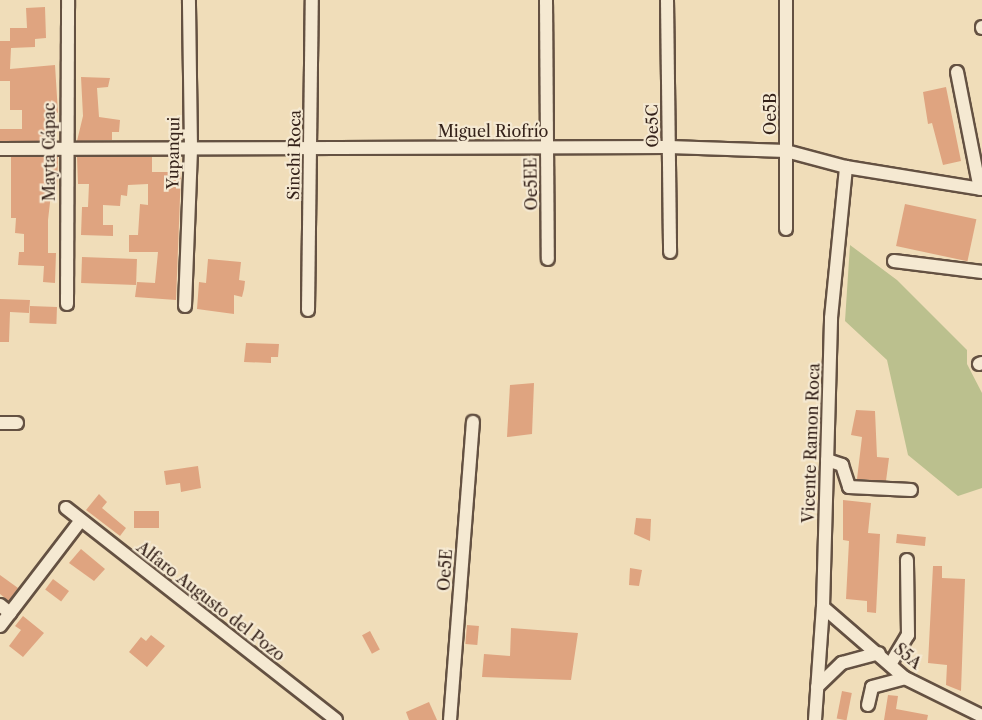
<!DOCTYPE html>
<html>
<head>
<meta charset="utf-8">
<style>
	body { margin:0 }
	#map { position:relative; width:982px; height:720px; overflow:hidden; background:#f0ddb9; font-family:"Libre Caslon Text",serif }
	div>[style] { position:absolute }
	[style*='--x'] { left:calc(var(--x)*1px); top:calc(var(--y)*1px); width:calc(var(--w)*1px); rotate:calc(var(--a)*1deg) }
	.green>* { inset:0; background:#bbc08e }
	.building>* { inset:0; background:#dfa480; transform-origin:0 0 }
	.roads { filter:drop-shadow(2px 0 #645142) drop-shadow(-2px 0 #645142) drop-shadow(0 2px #645142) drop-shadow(0 -2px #645142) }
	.minor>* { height:12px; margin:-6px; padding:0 6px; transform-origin:6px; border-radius:6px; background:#f5e9d2 }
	span { translate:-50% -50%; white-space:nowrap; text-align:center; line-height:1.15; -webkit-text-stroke:4.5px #f5e9d2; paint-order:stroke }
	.street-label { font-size:16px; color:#35221a }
</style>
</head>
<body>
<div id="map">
	<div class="green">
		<div style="clip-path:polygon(850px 245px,897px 280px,967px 350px,967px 364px,982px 393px,982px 488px,958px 496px,908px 455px,887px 360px,845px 321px)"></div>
	</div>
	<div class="building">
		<div style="clip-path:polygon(45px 7px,46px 38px,35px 39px,35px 47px,11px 48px,10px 69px,55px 65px,58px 113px,47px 112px,45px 141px,0 141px,0 129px,22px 129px,22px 110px,10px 110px,10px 81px,0 81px,0 41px,10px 41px,10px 28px,27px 28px,26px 8px)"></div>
		<div style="clip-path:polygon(81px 77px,110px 78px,108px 87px,97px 88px,99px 117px,120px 120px,119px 132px,112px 132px,112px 140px,77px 141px,83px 116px)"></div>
		<div style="clip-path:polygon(946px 87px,961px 161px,943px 165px,932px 123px,928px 124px,923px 92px)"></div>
		<div style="clip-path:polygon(11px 157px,58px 157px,57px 194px,51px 194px,48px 220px,48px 253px,56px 253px,55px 283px,43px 282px,44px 266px,18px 265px,19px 252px,24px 252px,24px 234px,15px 233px,16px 218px,11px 218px)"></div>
		<div style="clip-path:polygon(77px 157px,152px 157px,152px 172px,181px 172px,176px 300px,135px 297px,137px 282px,155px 283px,158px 252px,129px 252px,129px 235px,138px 235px,140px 204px,148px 205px,148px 184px,128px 185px,127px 196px,121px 195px,120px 206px,103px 205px,103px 225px,113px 225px,113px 236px,81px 235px,82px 207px,88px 207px,89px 184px,78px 184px)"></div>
		<div style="left:905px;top:204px;width:73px;height:43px;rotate:12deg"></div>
		<div style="left:82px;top:257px;width:55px;height:26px;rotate:2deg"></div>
		<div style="clip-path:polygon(208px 259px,241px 262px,239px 280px,245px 281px,244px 289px,242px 297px,234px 295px,234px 314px,197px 309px,199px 282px,206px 283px)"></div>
		<div style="clip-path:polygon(0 299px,30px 300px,29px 313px,10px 312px,9px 342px,0 342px)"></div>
		<div style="left:30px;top:306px;width:27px;height:17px;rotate:2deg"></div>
		<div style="clip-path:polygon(246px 343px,279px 344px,278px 357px,271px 357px,271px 363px,244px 362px)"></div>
		<div style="clip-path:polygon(534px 383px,532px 434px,507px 437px,510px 385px)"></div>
		<div style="clip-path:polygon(856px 410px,875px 411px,877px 457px,889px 458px,886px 481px,857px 479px,862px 437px,851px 435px)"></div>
		<div style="clip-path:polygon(198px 466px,201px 488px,181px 492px,180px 483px,166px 485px,164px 471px)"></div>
		<div style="clip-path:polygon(99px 494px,107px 502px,102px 508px,126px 528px,120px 536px,86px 510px)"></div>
		<div style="clip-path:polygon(843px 500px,871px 503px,868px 533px,880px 534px,876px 613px,867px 612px,867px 601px,846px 599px,849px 541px,843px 540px)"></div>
		<div style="left:159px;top:511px;width:17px;height:25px;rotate:90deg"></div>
		<div style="clip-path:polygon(636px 518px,651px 519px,650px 541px,634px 534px)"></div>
		<div style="left:897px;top:534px;width:29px;height:9px;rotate:6deg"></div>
		<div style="clip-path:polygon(81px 549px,105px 569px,94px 581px,69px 563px)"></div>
		<div style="clip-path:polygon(933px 566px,942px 566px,942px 578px,965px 579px,961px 691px,946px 685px,947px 665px,928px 663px)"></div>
		<div style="clip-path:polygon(630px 568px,642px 570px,639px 586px,629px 585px)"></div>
		<div style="clip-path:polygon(0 575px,18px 588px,9px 601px,0 594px)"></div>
		<div style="left:53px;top:579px;width:20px;height:13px;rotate:37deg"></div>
		<div style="clip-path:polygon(23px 616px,44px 633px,23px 657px,9px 646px,21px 630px,15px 626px)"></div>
		<div style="left:467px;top:625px;width:12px;height:19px;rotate:5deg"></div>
		<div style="clip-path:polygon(511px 628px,578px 633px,571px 680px,482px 677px,484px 654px,510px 656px)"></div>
		<div style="left:370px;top:631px;width:21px;height:9px;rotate:62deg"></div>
		<div style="clip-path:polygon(151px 635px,165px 646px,147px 667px,129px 652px,141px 637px,146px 641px)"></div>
		<div style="left:842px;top:691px;width:10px;height:28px;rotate:11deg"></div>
		<div style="clip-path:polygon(888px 695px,898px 696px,896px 709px,928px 715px,927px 720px,884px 720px)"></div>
		<div style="clip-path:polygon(429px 702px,437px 720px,409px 720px,406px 712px)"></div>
	</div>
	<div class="roads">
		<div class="minor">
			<div style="--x:546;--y:0;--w:259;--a:89.6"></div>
			<div style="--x:667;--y:0;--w:252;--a:89.3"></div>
			<div style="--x:982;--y:27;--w:1;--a:90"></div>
			<div style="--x:957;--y:72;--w:119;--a:78.9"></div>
			<div style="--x:0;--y:149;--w:669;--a:-0.17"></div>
			<div style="--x:669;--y:147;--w:117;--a:2"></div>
			<div style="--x:786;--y:151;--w:62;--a:14.9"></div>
			<div style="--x:846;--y:167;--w:138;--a:9.2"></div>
			<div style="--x:786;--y:229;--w:229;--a:-90"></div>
			<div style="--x:894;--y:261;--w:89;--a:7.1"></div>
			<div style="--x:67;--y:304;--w:304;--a:-89.8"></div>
			<div style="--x:185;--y:306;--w:158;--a:-87.8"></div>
			<div style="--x:191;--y:148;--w:148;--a:-90.8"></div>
			<div style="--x:308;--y:310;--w:310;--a:-89.3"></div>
			<div style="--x:979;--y:364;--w:3;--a:-18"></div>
			<div style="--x:0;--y:423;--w:17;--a:0"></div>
			<div style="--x:827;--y:460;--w:16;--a:18"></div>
			<div style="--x:842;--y:465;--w:23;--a:72"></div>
			<div style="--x:849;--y:487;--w:62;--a:2.8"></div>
			<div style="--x:66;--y:508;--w:343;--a:38.1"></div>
			<div style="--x:0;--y:605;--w:13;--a:39"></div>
			<div style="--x:823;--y:607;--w:108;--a:40.9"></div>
			<div style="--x:905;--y:678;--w:86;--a:26.3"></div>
			<div style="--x:0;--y:626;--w:133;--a:-52.6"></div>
			<div style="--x:891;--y:663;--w:33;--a:-59"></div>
			<div style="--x:908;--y:635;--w:75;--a:-90.8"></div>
			<div style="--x:817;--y:687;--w:35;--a:-44"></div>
			<div style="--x:842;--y:663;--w:38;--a:-15"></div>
			<div style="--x:868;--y:705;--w:18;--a:-77"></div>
			<div style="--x:872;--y:687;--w:34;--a:-15"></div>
			<div style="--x:450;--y:720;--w:299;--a:-85.6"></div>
			<div style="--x:815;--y:720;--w:113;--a:-86"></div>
			<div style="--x:823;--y:607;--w:289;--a:-88.4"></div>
			<div style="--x:831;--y:318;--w:152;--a:-84.3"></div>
		</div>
	</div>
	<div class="street-label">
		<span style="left:770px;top:114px;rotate:-90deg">Oe5B</span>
		<span style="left:652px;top:126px;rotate:-91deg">Oe5C</span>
		<span style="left:493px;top:131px">Miguel Riofrío</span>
		<span style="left:49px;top:152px;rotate:-90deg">Mayta Cápac</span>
		<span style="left:173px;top:153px;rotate:-89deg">Yupanqui</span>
		<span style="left:294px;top:155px;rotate:-89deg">Sinchi Roca</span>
		<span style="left:531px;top:184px;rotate:-91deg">Oe5EE</span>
		<span style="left:811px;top:443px;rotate:-88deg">Vicente Ramon Roca</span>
		<span style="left:445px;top:570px;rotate:-86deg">Oe5E</span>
		<span style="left:211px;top:601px;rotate:38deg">Alfaro Augusto del Pozo</span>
		<span style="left:908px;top:656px;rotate:40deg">S5A</span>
	</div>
</div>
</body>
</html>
